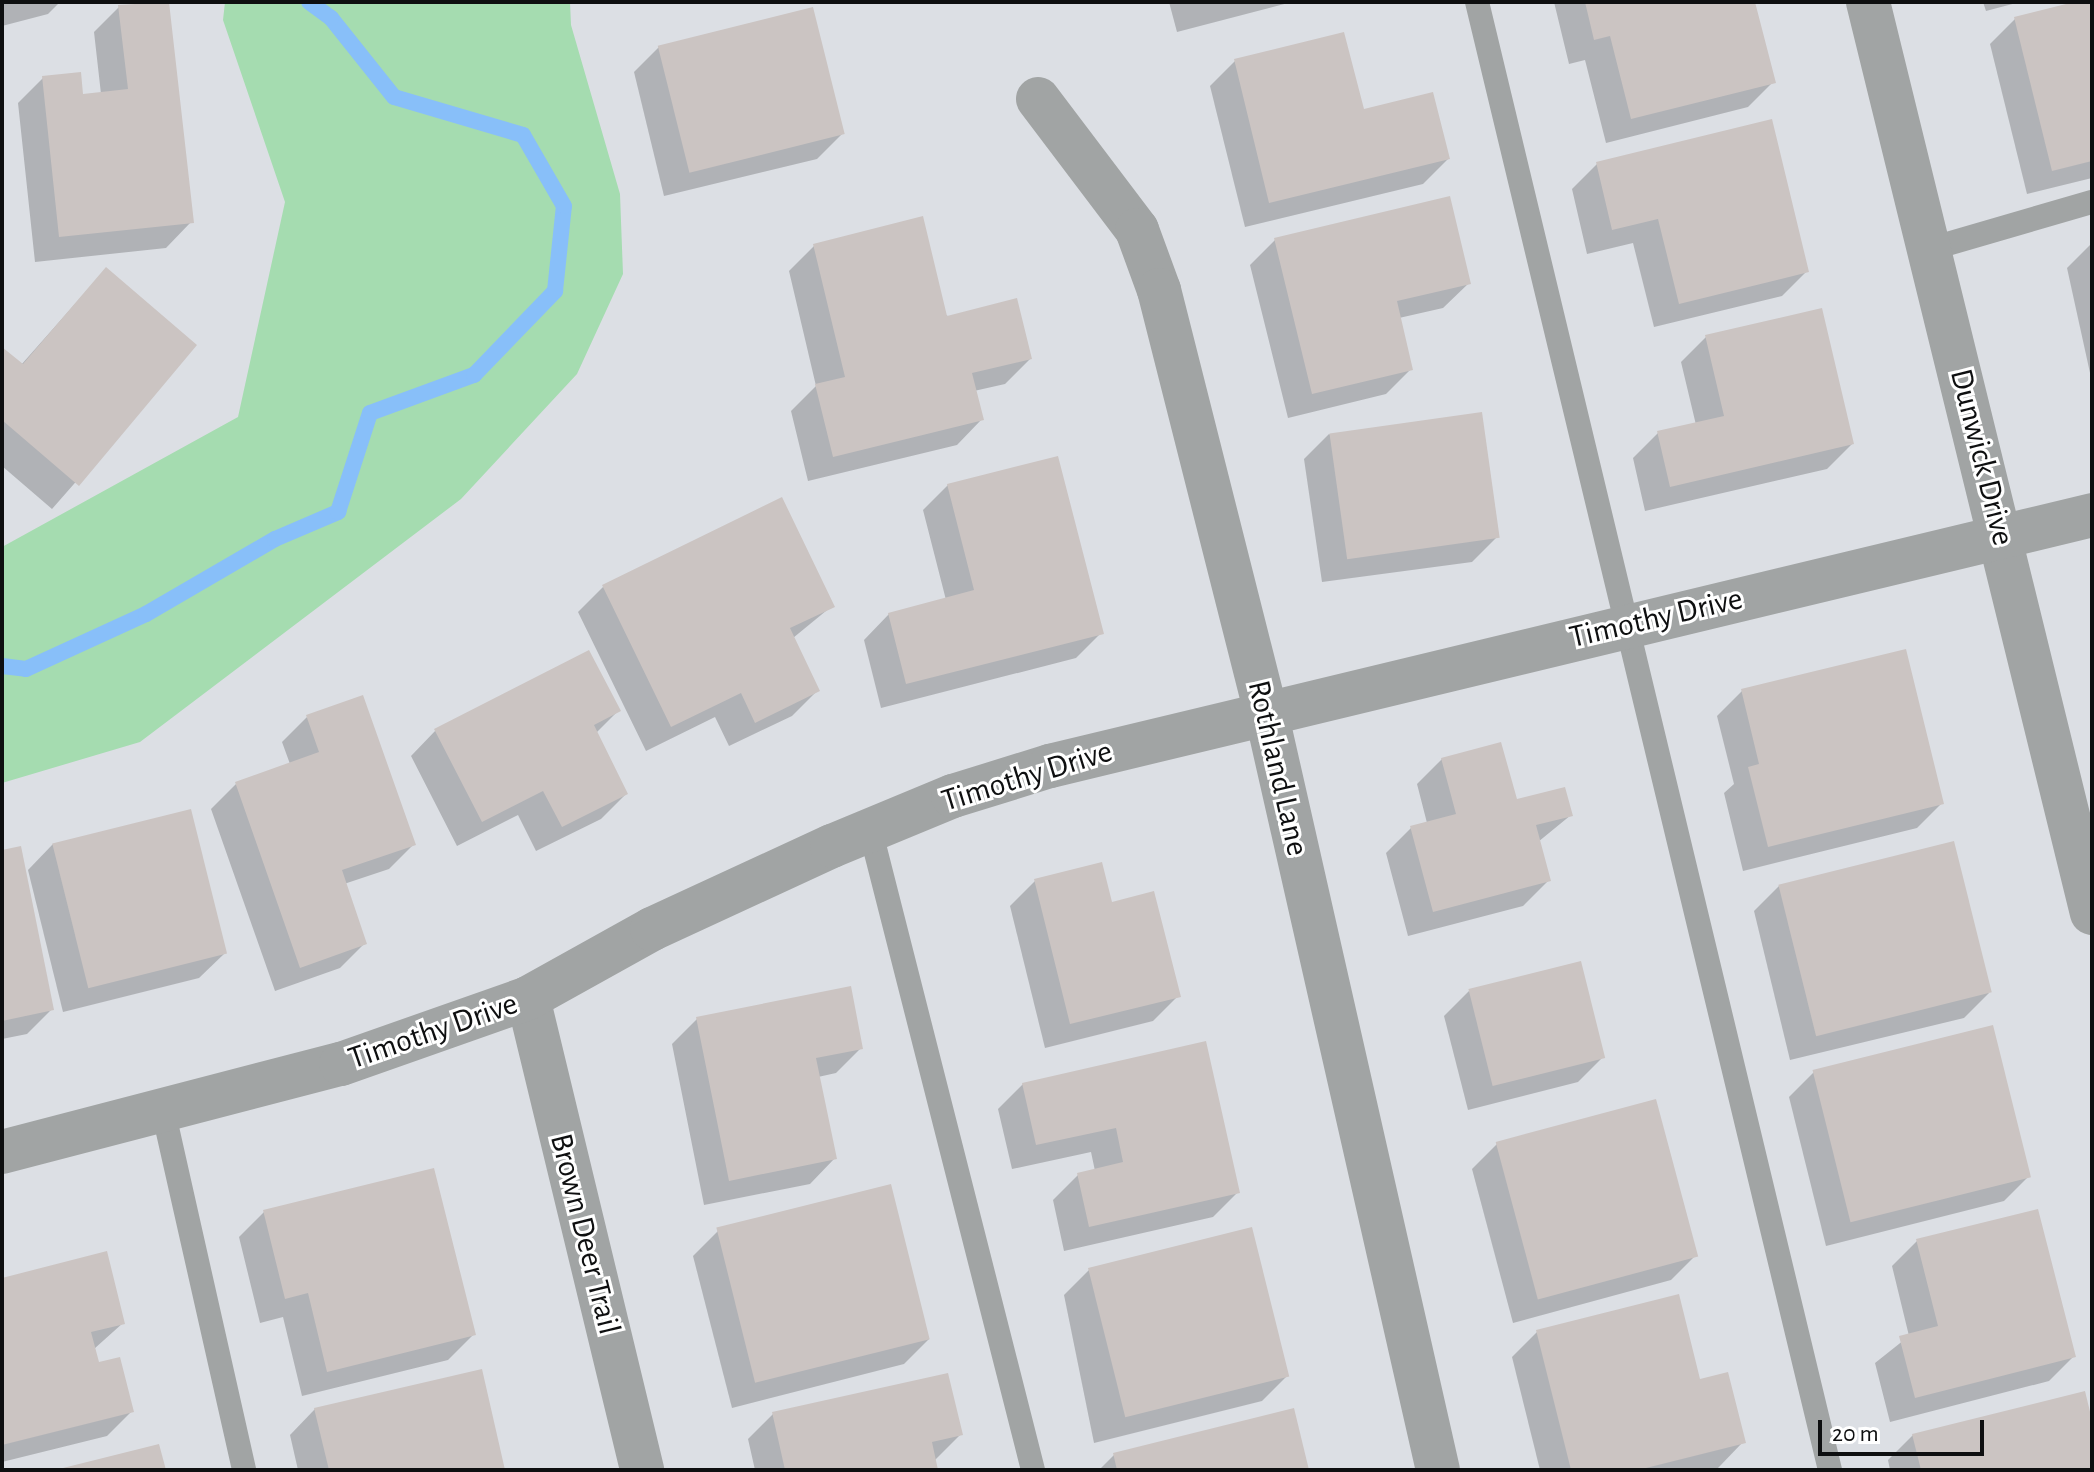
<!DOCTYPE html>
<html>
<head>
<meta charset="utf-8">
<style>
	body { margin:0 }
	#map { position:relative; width:2094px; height:1472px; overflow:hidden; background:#dcdfe4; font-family:"Alegreya Sans",sans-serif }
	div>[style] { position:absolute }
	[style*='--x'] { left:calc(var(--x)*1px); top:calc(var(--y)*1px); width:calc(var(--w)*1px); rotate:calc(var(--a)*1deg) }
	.green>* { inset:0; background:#a5dcb0 }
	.shadow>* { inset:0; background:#0003 }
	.stream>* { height:16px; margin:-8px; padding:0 8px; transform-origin:8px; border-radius:8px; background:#88bff9 }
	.building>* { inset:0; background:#cbc4c2; transform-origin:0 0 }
	.service>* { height:24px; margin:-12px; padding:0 12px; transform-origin:12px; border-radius:12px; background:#a1a4a4 }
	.minor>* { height:44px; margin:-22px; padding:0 22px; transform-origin:22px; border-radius:22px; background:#a1a4a4 }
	span { translate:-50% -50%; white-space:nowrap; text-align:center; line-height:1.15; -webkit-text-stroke:6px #fff; paint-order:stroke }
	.street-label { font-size:32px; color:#0e0f10 }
	.frame { position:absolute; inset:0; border:4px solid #0e0f10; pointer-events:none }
	.scale { position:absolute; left:1818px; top:1420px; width:166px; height:36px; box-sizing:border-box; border:4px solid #0e0f10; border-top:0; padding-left:10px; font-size:24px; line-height:28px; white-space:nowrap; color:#0e0f10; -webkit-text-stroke:6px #fff; paint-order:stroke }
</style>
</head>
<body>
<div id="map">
	<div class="green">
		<div style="clip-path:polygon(225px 2px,570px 2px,571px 25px,620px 194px,623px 274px,577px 374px,461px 499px,140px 742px,2px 783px,2px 547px,238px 417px,285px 202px,223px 20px)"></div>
	</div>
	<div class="shadow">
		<div style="clip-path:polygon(2px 2px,60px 2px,48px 14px,2px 26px)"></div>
		<div style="clip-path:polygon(1169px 2px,1292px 2px,1177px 32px)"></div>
		<div style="clip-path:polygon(1554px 2px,1753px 2px,1773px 82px,1748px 107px,1606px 143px,1585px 60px,1569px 64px)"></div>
		<div style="clip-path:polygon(1983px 2px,2020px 2px,1986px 11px)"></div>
		<div style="clip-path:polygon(2082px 2px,2092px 2px,2092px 178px,2027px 194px,1990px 44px,2015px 19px)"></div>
		<div style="clip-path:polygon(119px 7px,191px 222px,166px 248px,35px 262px,18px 103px,43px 78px,81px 96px,101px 94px,94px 32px)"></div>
		<div style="clip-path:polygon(659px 47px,842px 134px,817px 159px,664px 196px,634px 72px)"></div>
		<div style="clip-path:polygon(1235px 61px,1362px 111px,1448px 159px,1423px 184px,1245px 227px,1210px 86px)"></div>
		<div style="clip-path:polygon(1597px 164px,1807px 271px,1782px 296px,1654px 327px,1633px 243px,1587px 254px,1572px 189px)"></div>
		<div style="clip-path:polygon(1275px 240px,1469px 283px,1443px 308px,1399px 318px,1411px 369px,1386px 394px,1288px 418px,1250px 265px)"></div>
		<div style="clip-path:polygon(2092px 243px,2092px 382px,2067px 268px)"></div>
		<div style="clip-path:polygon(814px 246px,1030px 359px,1005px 384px,974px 391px,982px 419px,957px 445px,808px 481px,791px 411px,816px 386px,789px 271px)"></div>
		<div style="clip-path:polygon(106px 269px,195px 346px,52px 509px,2px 466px,2px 349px,21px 365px)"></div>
		<div style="clip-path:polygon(1706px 337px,1852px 444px,1827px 469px,1645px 511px,1633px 458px,1658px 433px,1696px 425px,1681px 362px)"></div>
		<div style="clip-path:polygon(1329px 434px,1497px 537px,1472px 562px,1322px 582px,1304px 459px)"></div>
		<div style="clip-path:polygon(948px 485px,1101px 633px,1076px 658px,881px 708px,864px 640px,889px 614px,946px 600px,923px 510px)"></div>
		<div style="clip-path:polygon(603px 587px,832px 606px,793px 638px,817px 691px,792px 716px,729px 746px,715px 717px,646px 751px,578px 612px)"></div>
		<div style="clip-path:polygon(1742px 691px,1942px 803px,1917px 828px,1743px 871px,1724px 793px,1734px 784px,1717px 716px)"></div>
		<div style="clip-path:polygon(618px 711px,596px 733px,626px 794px,601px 819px,536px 851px,518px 815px,457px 846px,411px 756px,436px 730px)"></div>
		<div style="clip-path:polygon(307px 717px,414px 844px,389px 869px,344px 884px,365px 943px,340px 968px,275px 991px,211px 809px,236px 784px,290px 764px,282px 742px)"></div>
		<div style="clip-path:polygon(1442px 759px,1515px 801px,1571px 815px,1538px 842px,1548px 881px,1523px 906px,1408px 936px,1386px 853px,1411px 828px,1427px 823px,1417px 784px)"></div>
		<div style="clip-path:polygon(53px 844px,225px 953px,199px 978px,63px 1012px,28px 870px)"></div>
		<div style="clip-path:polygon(2px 852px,52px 1009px,27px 1034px,2px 1039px)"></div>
		<div style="clip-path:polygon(1035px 881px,1110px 904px,1178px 996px,1153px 1021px,1045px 1048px,1010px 906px)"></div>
		<div style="clip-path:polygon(1779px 886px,1989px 993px,1964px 1018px,1790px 1060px,1754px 911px)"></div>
		<div style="clip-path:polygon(1469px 991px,1603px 1057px,1578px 1082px,1468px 1110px,1444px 1016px)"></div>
		<div style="clip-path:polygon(697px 1019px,861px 1048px,836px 1073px,818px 1077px,835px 1158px,810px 1184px,704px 1205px,672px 1044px)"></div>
		<div style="clip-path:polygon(1204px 1043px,1238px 1192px,1213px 1217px,1064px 1251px,1053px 1200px,1078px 1175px,1095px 1171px,1091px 1152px,1012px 1169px,998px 1109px,1023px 1084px)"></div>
		<div style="clip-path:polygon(1814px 1072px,2029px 1176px,2004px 1201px,1826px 1246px,1789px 1097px)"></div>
		<div style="clip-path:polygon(1497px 1144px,1696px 1255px,1671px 1280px,1513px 1323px,1472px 1169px)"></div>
		<div style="clip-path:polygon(264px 1212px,473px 1335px,448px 1360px,302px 1396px,283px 1317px,260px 1323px,239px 1237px)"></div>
		<div style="clip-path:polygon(718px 1231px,929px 1339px,904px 1364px,732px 1408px,693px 1256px)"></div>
		<div style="clip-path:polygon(1917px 1241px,2074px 1356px,2049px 1381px,1890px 1422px,1875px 1363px,1909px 1336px,1892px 1266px)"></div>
		<div style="clip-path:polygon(1089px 1270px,1287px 1376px,1262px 1401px,1094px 1443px,1064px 1295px)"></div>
		<div style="clip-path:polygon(2px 1280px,123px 1323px,94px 1349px,97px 1365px,132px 1411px,107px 1436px,2px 1462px)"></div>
		<div style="clip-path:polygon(1537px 1332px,1699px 1382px,1743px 1442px,1718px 1468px,1708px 1470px,1540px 1470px,1512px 1357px)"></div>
		<div style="clip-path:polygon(315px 1409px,503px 1470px,298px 1470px,290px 1435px)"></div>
		<div style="clip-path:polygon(773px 1414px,960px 1435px,935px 1460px,936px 1470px,755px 1470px,748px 1439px)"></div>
		<div style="clip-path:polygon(2092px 1428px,2092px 1470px,1890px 1470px,1888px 1460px,1913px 1435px)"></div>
		<div style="clip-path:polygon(1114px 1455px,1307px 1470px,1099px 1470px)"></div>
	</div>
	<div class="stream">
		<div style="--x:2;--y:666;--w:24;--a:7"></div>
		<div style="--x:26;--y:669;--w:132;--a:-24.6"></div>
		<div style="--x:146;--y:614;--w:149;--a:-30.2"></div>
		<div style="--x:275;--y:539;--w:69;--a:-23.2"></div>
		<div style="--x:338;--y:512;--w:104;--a:-72.1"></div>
		<div style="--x:370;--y:413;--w:111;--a:-20.1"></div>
		<div style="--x:474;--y:375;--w:117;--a:-46"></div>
		<div style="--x:555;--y:291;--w:85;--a:-84"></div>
		<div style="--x:564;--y:206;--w:82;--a:-120"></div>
		<div style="--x:523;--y:135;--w:134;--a:-163.6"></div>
		<div style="--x:394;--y:97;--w:101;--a:-128.6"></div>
		<div style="--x:331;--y:18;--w:27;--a:-144"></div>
	</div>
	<div class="building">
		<div style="clip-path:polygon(169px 2px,194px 223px,59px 237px,42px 76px,81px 72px,83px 94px,128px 89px,118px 5px)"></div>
		<div style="clip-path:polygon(1585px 2px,1755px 2px,1776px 83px,1631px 119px,1610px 36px,1594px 40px)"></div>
		<div style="clip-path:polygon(2074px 2px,2092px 2px,2092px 161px,2052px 171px,2014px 17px)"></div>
		<div style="left:813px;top:7px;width:131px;height:160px;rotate:76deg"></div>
		<div style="clip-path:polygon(1344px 32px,1364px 109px,1433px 92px,1450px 159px,1269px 203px,1234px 59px)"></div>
		<div style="clip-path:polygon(1772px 119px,1809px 272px,1679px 304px,1658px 219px,1612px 230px,1596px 162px)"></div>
		<div style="clip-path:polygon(1450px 196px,1471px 284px,1397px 301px,1413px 370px,1312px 394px,1274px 238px)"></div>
		<div style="clip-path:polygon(923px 216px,947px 316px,1017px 298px,1032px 359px,972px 373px,984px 420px,833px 457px,815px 384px,845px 377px,813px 244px)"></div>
		<div style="clip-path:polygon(106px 267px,197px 345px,79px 486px,2px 420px,2px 347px,23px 364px)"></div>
		<div style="clip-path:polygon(1822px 308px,1854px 444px,1670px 487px,1657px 431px,1724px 416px,1705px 335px)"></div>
		<div style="left:1482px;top:412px;width:127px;height:154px;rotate:82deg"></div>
		<div style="clip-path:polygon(1058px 456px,1104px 634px,906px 684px,888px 613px,974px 590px,947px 484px)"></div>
		<div style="clip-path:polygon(782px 497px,835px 607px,790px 628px,820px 691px,755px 723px,741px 693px,671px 727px,602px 585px)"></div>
		<div style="clip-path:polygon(1906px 649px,1944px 804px,1768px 847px,1748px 767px,1759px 764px,1741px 689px)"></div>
		<div style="clip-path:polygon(589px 650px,621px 711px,594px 725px,628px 794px,562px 827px,543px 791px,482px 822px,434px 729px)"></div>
		<div style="clip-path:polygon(363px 695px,416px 845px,342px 870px,367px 944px,300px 968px,235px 782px,319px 752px,306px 715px)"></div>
		<div style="clip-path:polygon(1501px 742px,1517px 799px,1565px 787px,1573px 816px,1536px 825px,1551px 881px,1433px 912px,1410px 826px,1456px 814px,1441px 758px)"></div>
		<div style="left:191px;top:809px;width:149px;height:143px;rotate:76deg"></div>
		<div style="left:1954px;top:841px;width:156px;height:181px;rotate:76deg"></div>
		<div style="clip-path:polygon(21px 846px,54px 1010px,2px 1021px,2px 850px)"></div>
		<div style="clip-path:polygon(1102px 862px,1112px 902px,1154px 891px,1181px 997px,1070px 1024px,1034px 879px)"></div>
		<div style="left:1581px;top:961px;width:100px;height:116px;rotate:76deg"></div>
		<div style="clip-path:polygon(851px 986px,863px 1049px,816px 1058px,837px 1159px,729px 1181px,696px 1017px)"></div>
		<div style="left:1993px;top:1025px;width:157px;height:186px;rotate:76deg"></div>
		<div style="clip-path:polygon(1206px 1041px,1240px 1193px,1089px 1227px,1077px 1173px,1123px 1162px,1116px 1128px,1036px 1145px,1022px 1083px)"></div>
		<div style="left:1656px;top:1099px;width:163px;height:166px;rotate:75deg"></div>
		<div style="clip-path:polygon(434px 1168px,476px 1335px,327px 1372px,308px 1293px,285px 1299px,263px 1210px)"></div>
		<div style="left:891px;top:1184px;width:160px;height:180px;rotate:76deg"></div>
		<div style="clip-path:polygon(2038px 1209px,2076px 1357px,1915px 1398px,1899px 1336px,1938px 1326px,1916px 1239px)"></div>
		<div style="left:1252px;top:1227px;width:154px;height:169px;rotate:76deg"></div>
		<div style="clip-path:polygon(107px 1251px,125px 1324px,91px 1332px,99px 1362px,120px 1357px,134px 1412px,2px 1445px,2px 1278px)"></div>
		<div style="clip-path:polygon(1679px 1294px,1700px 1379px,1728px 1372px,1746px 1443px,1638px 1470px,1571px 1470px,1536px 1330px)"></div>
		<div style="clip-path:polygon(482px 1369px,505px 1470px,329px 1470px,314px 1408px)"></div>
		<div style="clip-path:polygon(948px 1373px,963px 1435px,932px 1442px,938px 1470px,785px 1470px,772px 1412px)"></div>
		<div style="clip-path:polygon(2085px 1391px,2092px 1420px,2092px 1470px,1921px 1470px,1912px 1434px)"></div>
		<div style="clip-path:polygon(1294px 1408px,1309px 1470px,1117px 1470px,1113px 1453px)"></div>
		<div style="clip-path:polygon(159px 1444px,166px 1470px,59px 1470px,59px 1469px)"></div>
	</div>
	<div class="service">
		<div style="--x:1477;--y:2;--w:1510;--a:76.48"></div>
		<div style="--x:1930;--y:249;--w:169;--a:-16.2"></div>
		<div style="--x:870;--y:829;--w:661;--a:75.73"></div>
		<div style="--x:163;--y:1110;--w:369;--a:77.3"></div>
	</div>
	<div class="minor">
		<div style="--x:1868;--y:2;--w:938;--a:76.19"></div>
		<div style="--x:1038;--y:99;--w:164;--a:52.9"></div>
		<div style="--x:1137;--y:230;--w:64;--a:69.9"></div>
		<div style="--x:1159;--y:290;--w:435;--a:75.8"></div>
		<div style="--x:1266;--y:712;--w:777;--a:77.22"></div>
		<div style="--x:528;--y:998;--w:486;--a:76.4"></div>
		<div style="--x:2;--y:1152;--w:350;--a:-14.6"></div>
		<div style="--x:341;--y:1064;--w:198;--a:-19.4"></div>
		<div style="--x:528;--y:998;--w:142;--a:-29.1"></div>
		<div style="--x:652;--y:929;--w:198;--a:-24.8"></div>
		<div style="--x:832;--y:846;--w:131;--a:-22.5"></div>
		<div style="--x:953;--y:796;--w:102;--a:-17.2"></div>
		<div style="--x:1050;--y:766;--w:1072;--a:-13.54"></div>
	</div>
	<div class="street-label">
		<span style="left:1982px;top:457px;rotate:76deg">Dunwick Drive</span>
		<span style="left:1656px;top:618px;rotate:-13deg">Timothy Drive</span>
		<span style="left:1278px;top:768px;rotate:77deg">Rothland Lane</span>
		<span style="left:1027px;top:776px;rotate:-17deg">Timothy Drive</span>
		<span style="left:433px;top:1031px;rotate:-19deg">Timothy Drive</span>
		<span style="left:585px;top:1234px;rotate:76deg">Brown Deer Trail</span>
	</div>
	<div class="frame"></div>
	<div class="scale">20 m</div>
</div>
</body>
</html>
